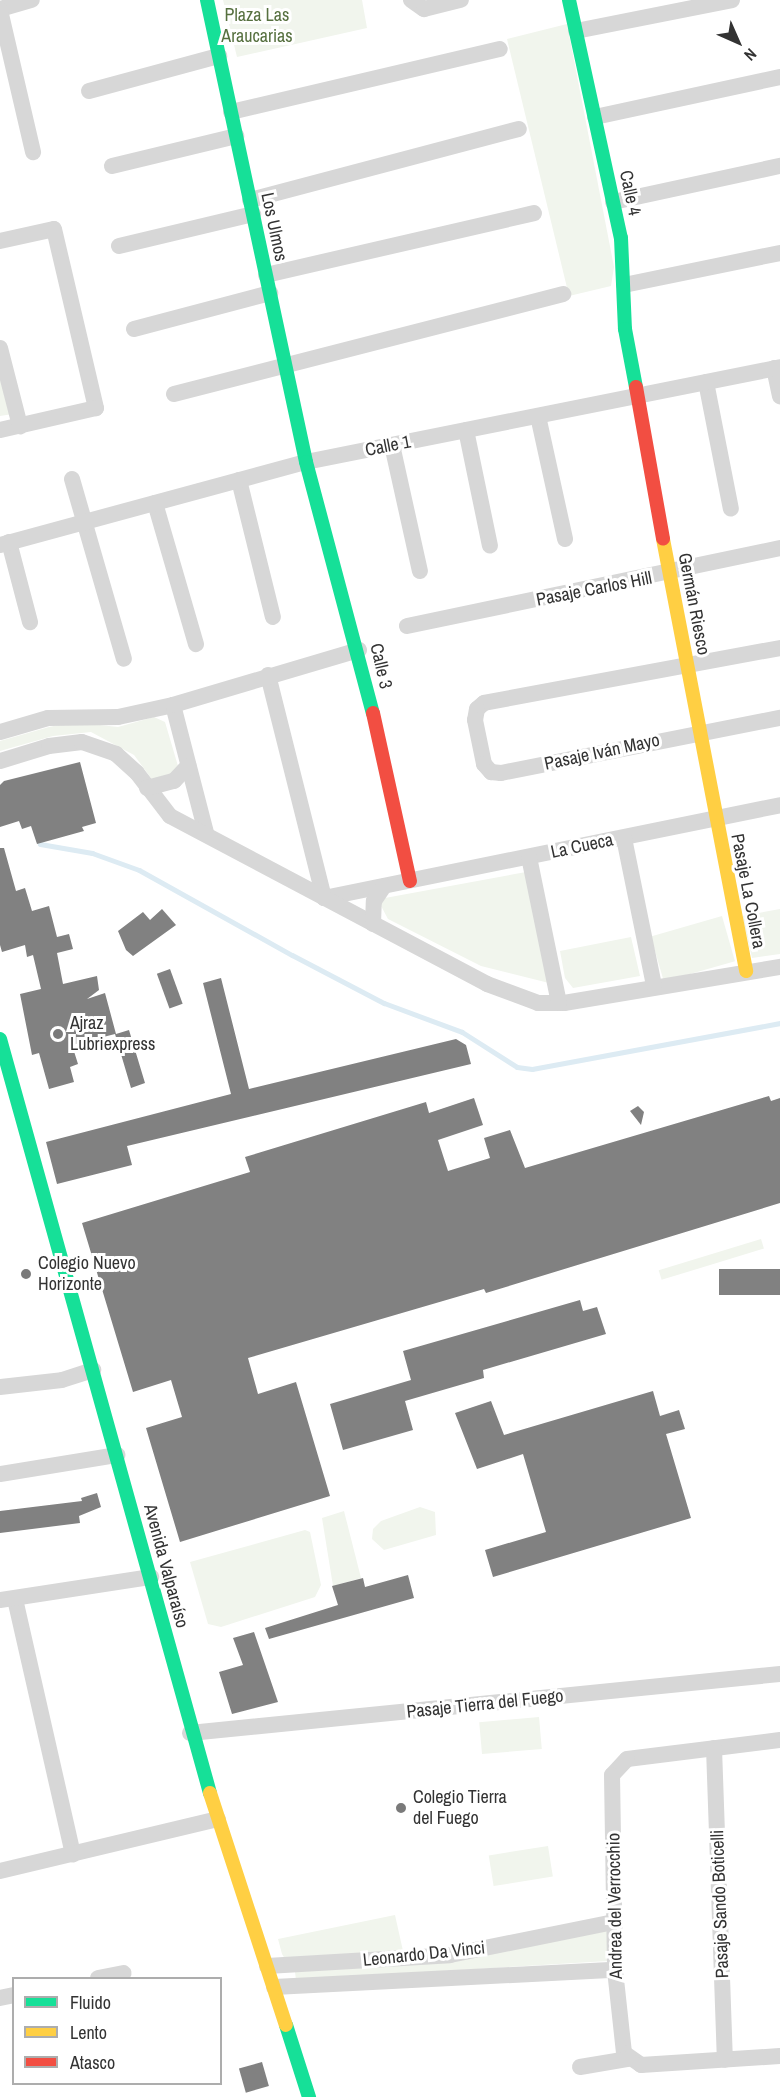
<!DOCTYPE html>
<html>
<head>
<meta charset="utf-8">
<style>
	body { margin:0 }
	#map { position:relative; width:780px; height:2097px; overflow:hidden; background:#fff; font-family:"Archivo Narrow",sans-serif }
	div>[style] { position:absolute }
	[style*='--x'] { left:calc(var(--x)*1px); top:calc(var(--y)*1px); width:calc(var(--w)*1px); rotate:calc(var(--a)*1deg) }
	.green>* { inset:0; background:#f1f5ed; transform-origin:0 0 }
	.stream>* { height:5px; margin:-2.5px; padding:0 2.5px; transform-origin:2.5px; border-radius:2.5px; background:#ddebf3 }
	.building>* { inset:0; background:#818181; transform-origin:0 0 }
	.street>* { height:16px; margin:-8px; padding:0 8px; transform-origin:8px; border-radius:8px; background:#d7d7d7 }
	.fast>* { height:14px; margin:-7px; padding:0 7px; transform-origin:7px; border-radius:7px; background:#16e098 }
	.slow>* { height:14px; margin:-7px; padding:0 7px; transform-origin:7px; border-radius:7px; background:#ffcf43 }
	.jam>* { height:14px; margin:-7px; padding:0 7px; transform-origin:7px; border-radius:7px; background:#f24e42 }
	.dots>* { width:16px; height:16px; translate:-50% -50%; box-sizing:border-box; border:3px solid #fff; border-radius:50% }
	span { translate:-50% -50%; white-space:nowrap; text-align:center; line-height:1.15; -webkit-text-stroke:6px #fff; paint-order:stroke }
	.park-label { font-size:18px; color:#56703f }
	.street-label { font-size:18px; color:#333 }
	.poi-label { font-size:18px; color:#333 }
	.left { translate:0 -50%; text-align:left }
	.legend { position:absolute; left:12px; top:1977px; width:210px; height:108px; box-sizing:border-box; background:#fff; border:2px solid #adadad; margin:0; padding:8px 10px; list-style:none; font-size:18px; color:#333 }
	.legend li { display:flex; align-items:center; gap:12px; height:30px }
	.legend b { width:30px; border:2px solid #adadad }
	.north { position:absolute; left:708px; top:12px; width:60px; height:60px; -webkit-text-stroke:4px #fff; paint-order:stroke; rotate:135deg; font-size:16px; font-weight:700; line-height:24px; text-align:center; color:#333 }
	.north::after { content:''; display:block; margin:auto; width:21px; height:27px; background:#333; clip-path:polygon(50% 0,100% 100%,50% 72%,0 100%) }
</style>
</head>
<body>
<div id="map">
	<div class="green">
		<div style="clip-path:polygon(223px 0,362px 0,367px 28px,237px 57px)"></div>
		<div style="clip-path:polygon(567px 24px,614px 267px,611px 286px,569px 296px,507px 39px)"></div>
		<div style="clip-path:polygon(0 365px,13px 414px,0 416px)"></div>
		<div style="clip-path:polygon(154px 717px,165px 722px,178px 766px,169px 777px,154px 782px,134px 755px,91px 732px,53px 736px,0 751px,0 741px,49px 727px,73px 722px,118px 727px)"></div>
		<div style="clip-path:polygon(526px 872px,549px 983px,481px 966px,388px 919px,380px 904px,385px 898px)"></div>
		<div style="clip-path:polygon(780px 909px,780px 954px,752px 958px,742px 916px)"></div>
		<div style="left:722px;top:916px;width:47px;height:74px;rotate:74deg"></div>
		<div style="clip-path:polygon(631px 937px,640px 976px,573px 988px,565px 978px,560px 951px)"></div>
		<div style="left:761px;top:1239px;width:10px;height:107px;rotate:73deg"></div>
		<div style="clip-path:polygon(420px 1507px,435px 1512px,436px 1535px,384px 1550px,372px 1539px,373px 1529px,381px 1521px)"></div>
		<div style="clip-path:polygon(344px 1511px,361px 1578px,333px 1586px,322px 1518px)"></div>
		<div style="clip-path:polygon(305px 1530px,310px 1532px,321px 1585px,315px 1597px,221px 1627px,208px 1624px,190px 1562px)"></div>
		<div style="left:539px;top:1717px;width:32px;height:60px;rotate:85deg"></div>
		<div style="left:548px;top:1846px;width:31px;height:60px;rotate:81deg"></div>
		<div style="clip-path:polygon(395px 1915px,403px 1951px,285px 1959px,282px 1954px,278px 1939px)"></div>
		<div style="clip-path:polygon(607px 1928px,608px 1961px,296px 1980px,295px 1972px)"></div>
	</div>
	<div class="stream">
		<div style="--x:38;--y:839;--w:5;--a:68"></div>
		<div style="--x:40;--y:844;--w:53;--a:9.8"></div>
		<div style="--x:92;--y:853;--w:50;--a:19.9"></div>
		<div style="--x:139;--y:870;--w:175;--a:29.1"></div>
		<div style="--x:292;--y:955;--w:104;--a:27.6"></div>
		<div style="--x:384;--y:1003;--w:83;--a:20.4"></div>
		<div style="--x:462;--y:1032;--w:65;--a:32.5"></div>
		<div style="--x:517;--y:1067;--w:15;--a:8"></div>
		<div style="--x:532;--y:1069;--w:252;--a:-10.5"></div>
	</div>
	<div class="building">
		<div style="clip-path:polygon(80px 762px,96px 823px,82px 827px,84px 831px,37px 844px,31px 826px,22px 829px,19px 821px,0 827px,0 785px,4px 781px)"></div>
		<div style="clip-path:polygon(0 848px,4px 848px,16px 891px,25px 888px,32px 911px,49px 906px,57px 937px,69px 934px,73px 949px,57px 953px,63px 984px,97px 976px,99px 990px,87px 999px,105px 993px,116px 1034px,129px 1030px,145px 1083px,131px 1088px,115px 1034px,72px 1045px,78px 1064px,70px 1067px,74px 1082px,49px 1089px,39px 1053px,32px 1055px,20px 994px,41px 989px,33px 955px,27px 957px,25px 945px,2px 952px,0 945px)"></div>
		<div style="clip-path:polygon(162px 909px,176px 925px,133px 956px,126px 950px,118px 931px,143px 912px,150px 920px)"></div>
		<div style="left:170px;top:969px;width:37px;height:14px;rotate:70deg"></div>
		<div style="clip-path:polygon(221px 978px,249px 1089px,456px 1039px,466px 1045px,471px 1064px,127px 1146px,132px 1165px,57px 1184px,46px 1142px,231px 1094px,203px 983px)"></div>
		<div style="clip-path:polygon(769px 1096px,771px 1101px,780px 1098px,780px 1203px,486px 1293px,484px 1289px,248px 1358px,258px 1394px,296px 1382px,330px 1496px,180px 1542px,146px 1428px,182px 1417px,171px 1380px,133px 1392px,82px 1223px,250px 1172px,245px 1157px,426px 1102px,429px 1113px,474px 1098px,483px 1125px,438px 1140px,448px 1171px,490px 1158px,484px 1138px,510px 1130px,525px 1168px)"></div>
		<div style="clip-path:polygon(638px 1106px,644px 1112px,641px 1125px,630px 1111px)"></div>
		<div style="left:780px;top:1269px;width:26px;height:61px;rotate:90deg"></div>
		<div style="clip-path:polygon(580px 1300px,583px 1311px,597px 1307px,606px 1334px,483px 1370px,484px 1378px,405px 1401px,413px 1430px,343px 1450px,330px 1404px,411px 1380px,403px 1351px)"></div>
		<div style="clip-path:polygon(653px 1391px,660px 1416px,679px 1410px,685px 1429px,666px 1434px,691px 1518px,493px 1577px,485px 1550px,546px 1532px,523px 1454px,477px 1469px,455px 1413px,491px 1401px,504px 1435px)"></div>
		<div style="clip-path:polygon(97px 1493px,101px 1507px,79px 1516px,80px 1523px,0 1533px,0 1511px,82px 1501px,81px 1498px)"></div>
		<div style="clip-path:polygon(408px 1575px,414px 1598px,269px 1639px,265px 1628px,338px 1605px,332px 1586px,363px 1578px,365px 1587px)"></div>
		<div style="clip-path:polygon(254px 1632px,278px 1702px,232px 1714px,219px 1672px,243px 1665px,233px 1638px)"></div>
		<div style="left:262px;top:2062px;width:25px;height:24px;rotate:74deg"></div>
	</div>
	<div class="street">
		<div style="--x:411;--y:0;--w:16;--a:35"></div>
		<div style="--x:424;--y:9;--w:38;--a:-14"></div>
		<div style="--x:0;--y:9;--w:33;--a:-16"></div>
		<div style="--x:0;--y:10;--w:146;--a:76.9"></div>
		<div style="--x:576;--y:31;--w:159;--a:-11.2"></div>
		<div style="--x:89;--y:91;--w:135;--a:-15.1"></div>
		<div style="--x:231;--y:112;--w:276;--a:-13.2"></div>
		<div style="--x:595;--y:117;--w:189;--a:-12.2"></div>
		<div style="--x:112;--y:166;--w:128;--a:-13.6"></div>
		<div style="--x:250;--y:200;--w:278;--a:-14.8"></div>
		<div style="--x:613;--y:202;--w:171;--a:-12.2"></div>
		<div style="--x:0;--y:241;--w:55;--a:-12.5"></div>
		<div style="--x:54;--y:229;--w:184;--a:76.8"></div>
		<div style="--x:96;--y:408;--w:98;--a:167.1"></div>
		<div style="--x:119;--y:246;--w:138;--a:-13.4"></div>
		<div style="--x:266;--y:275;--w:275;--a:-13"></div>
		<div style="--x:624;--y:285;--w:159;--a:-11.6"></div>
		<div style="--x:134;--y:329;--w:141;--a:-14.8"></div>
		<div style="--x:0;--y:348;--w:81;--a:75.6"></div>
		<div style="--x:774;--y:368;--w:29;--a:78"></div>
		<div style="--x:706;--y:382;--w:129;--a:78.9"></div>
		<div style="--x:174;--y:394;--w:402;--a:-14.4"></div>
		<div style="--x:538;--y:416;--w:126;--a:77.6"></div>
		<div style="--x:466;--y:430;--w:118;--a:78.3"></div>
		<div style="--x:392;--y:445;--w:129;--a:77.5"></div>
		<div style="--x:72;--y:479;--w:187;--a:73.9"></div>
		<div style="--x:239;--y:480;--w:141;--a:76.1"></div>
		<div style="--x:155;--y:503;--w:147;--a:73.8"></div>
		<div style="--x:9;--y:542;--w:83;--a:75.3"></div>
		<div style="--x:0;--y:545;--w:317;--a:-15.2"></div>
		<div style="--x:306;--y:462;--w:483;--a:-11.3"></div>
		<div style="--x:407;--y:626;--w:381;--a:-11.8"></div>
		<div style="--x:780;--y:648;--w:301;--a:169.5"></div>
		<div style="--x:484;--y:703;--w:9;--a:139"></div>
		<div style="--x:477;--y:709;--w:11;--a:100"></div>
		<div style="--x:475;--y:720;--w:45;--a:78.4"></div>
		<div style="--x:484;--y:764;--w:11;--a:49"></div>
		<div style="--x:491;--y:772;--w:10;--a:6"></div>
		<div style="--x:501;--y:773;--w:284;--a:-11.2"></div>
		<div style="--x:268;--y:675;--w:230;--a:75.9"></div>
		<div style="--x:324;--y:898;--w:465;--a:-11.5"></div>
		<div style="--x:173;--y:705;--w:132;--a:75.5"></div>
		<div style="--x:0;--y:732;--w:50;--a:-16.3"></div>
		<div style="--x:48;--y:718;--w:70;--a:-0.8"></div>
		<div style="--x:118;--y:717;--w:56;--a:-12.3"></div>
		<div style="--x:173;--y:705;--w:194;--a:-16.5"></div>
		<div style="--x:0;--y:761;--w:51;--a:-17"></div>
		<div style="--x:49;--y:746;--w:33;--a:-7"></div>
		<div style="--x:82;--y:742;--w:36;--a:19"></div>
		<div style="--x:116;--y:754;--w:28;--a:42"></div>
		<div style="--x:137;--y:773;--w:54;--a:52.5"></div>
		<div style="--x:170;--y:816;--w:359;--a:27.9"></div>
		<div style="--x:487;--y:984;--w:54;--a:20.4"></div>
		<div style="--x:538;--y:1003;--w:26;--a:0"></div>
		<div style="--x:564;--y:1003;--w:219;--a:-9.5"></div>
		<div style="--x:147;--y:788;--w:28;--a:-15"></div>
		<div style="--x:174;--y:781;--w:21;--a:-47"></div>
		<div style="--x:624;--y:838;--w:150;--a:78.5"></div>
		<div style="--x:529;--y:857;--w:149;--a:78.4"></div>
		<div style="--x:373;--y:924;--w:23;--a:-88"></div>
		<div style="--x:374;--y:901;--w:18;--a:-56"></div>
		<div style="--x:0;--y:1387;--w:62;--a:-6.4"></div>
		<div style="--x:62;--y:1380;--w:33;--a:-18"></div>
		<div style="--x:0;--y:1474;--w:119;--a:-9.2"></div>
		<div style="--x:15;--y:1599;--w:262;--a:77.2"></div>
		<div style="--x:0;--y:1600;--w:153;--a:-8.7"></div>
		<div style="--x:190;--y:1733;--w:593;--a:-5.71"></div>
		<div style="--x:780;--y:1740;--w:154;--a:172.9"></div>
		<div style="--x:627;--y:1759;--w:22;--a:133"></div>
		<div style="--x:612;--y:1775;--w:195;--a:89.1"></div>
		<div style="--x:615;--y:1970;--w:83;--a:83.8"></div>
		<div style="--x:624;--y:2053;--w:21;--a:35"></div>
		<div style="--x:641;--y:2065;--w:139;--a:-3.7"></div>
		<div style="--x:714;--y:1748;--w:312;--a:88"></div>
		<div style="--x:0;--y:1871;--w:224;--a:-13.4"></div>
		<div style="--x:267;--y:1966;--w:183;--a:-3.4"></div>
		<div style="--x:450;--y:1955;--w:167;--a:-11.4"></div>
		<div style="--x:98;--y:1978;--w:26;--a:-11"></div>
		<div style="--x:274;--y:1987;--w:341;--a:-2.9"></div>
		<div style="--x:0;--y:1998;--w:14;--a:-12"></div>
		<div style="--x:580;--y:2067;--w:49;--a:-9.5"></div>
	</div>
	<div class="fast">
		<div style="--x:207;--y:0;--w:472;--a:77.9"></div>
		<div style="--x:306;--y:462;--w:260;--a:75.1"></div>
		<div style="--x:569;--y:0;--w:244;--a:77.7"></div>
		<div style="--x:621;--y:238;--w:91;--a:87.5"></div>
		<div style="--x:625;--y:329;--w:59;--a:79.3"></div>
		<div style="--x:0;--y:1039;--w:783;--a:74.44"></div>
		<div style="--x:286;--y:2025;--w:76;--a:72.3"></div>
	</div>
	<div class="slow">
		<div style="--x:663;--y:539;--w:440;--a:79.1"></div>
		<div style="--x:210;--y:1793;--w:244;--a:71.9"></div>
	</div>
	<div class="jam">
		<div style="--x:636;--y:387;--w:154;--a:79.9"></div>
		<div style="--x:373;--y:713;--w:172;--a:77.6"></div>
	</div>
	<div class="dots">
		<div style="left:58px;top:1034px;background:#7a7a7a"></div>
		<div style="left:26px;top:1274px;background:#7a7a7a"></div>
		<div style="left:401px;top:1808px;background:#7a7a7a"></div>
	</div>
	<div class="park-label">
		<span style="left:257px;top:26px">Plaza Las<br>Araucarias</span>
	</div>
	<div class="street-label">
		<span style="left:630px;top:193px;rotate:78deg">Calle 4</span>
		<span style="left:274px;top:227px;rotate:78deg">Los Ulmos</span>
		<span style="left:388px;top:446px;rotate:-11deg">Calle 1</span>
		<span style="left:594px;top:589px;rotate:-11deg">Pasaje Carlos Hill</span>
		<span style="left:694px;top:604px;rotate:79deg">Germán Riesco</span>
		<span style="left:381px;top:666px;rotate:77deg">Calle 3</span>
		<span style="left:602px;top:752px;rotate:-12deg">Pasaje Iván Mayo</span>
		<span style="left:582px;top:846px;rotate:-12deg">La Cueca</span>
		<span style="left:748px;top:891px;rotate:79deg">Pasaje La Collera</span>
		<span style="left:166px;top:1566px;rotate:75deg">Avenida Valparaíso</span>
		<span style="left:485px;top:1704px;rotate:-6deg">Pasaje Tierra del Fuego</span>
		<span style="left:720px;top:1904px;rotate:-92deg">Pasaje Sando Boticelli</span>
		<span style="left:615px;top:1906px;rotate:-91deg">Andrea del Verrocchio</span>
		<span style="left:424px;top:1954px;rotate:-6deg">Leonardo Da Vinci</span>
	</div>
	<div class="poi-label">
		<span class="left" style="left:70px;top:1034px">Ajraz<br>Lubriexpress</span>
		<span class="left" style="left:38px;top:1274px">Colegio Nuevo<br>Horizonte</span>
		<span class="left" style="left:413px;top:1808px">Colegio Tierra<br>del Fuego</span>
	</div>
	<ul class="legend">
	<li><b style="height:8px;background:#16e098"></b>Fluido</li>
	<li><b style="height:8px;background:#ffcf43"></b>Lento</li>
	<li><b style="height:8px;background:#f24e42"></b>Atasco</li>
	</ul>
	<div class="north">N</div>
</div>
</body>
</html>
